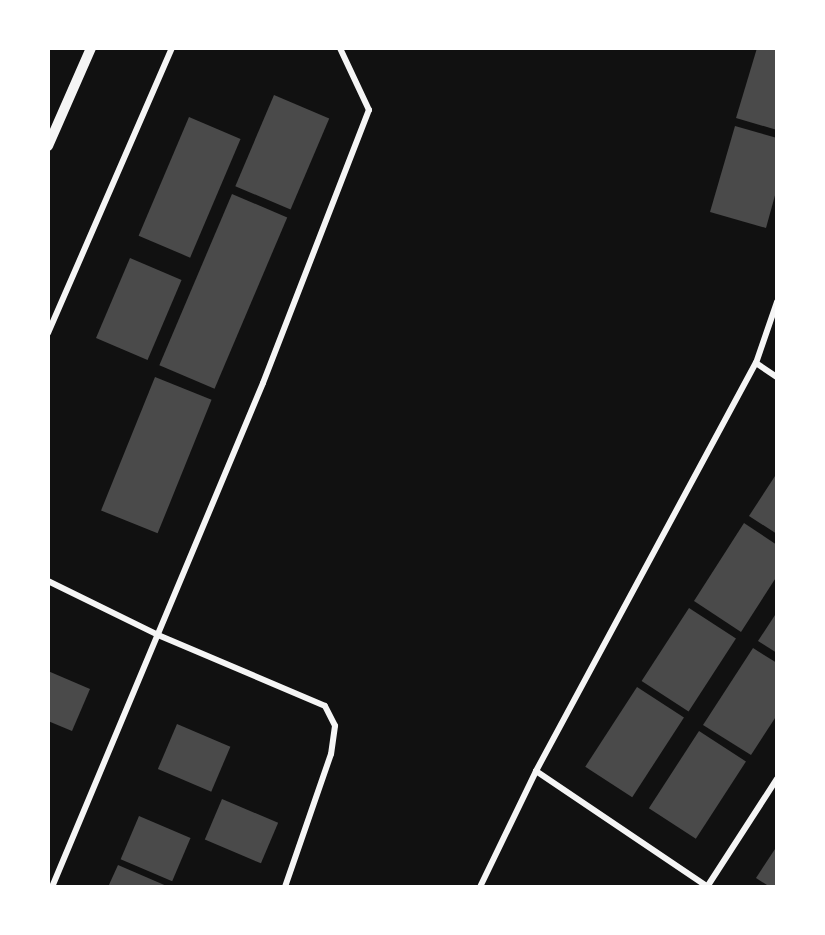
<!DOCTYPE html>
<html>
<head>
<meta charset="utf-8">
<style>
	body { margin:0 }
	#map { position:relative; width:825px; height:935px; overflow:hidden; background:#111; font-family:Helvetica,sans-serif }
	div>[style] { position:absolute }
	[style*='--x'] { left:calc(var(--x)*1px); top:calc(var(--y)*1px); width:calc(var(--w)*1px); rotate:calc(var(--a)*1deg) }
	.building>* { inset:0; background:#4a4a4a; transform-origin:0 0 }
	.minor>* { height:6px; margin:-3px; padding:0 3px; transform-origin:3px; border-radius:3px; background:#f5f5f5 }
	.tertiary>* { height:10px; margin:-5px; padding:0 5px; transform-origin:5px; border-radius:5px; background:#f5f5f5 }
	span { translate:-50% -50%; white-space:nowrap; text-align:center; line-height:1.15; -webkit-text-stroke:5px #fff; paint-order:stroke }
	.frame { position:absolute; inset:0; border:50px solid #fff; pointer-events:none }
</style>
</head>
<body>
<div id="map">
	<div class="building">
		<div style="clip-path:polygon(757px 48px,777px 48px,777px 130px,736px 118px)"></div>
		<div style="left:274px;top:95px;width:60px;height:99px;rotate:23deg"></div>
		<div style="left:189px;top:117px;width:56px;height:129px;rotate:23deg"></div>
		<div style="clip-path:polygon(735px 126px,777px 138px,777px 188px,766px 228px,710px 212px)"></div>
		<div style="left:232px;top:194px;width:60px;height:186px;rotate:23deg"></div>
		<div style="left:130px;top:258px;width:56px;height:87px;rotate:23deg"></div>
		<div style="left:155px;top:377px;width:61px;height:144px;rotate:22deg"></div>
		<div style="clip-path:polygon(777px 473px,777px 534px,749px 516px)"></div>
		<div style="clip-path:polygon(744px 523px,777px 545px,777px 576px,741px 632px,694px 601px)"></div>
		<div style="left:689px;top:608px;width:56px;height:87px;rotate:33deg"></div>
		<div style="clip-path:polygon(777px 612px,777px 653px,758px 641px)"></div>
		<div style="clip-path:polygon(753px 648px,777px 663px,777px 715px,751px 755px,703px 725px)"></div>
		<div style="clip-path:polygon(48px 671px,90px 689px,72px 731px,48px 721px)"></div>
		<div style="left:637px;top:687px;width:56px;height:95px;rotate:33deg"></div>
		<div style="left:177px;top:724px;width:58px;height:49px;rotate:23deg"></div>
		<div style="left:699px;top:731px;width:56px;height:92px;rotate:33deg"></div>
		<div style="left:222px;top:799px;width:61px;height:44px;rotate:23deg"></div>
		<div style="left:139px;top:816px;width:56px;height:47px;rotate:23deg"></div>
		<div style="clip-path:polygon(777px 846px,777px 887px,770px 887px,756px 878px)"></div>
		<div style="clip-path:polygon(118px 865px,169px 887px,108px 887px)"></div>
	</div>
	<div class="minor">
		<div style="--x:48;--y:333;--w:311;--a:-66.5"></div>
		<div style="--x:756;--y:363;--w:25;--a:34"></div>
		<div style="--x:48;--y:581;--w:123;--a:26.1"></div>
		<div style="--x:158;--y:635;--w:181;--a:23"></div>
		<div style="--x:325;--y:706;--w:22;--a:63"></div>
		<div style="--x:335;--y:726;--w:28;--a:98"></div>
		<div style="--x:331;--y:754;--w:141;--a:109.1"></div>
		<div style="--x:536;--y:771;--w:207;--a:34"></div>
		<div style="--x:52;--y:887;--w:546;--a:-67.28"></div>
		<div style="--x:263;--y:383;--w:293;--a:-68.8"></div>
		<div style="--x:369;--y:110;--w:68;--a:-115.1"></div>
		<div style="--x:480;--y:887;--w:129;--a:-64.2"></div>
		<div style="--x:536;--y:771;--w:464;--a:-61.7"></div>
		<div style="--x:756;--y:363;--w:65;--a:-71"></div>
		<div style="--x:707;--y:887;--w:129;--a:-57.1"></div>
	</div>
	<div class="tertiary">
		<div style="--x:48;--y:146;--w:107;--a:-66.3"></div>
	</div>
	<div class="frame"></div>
</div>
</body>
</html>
